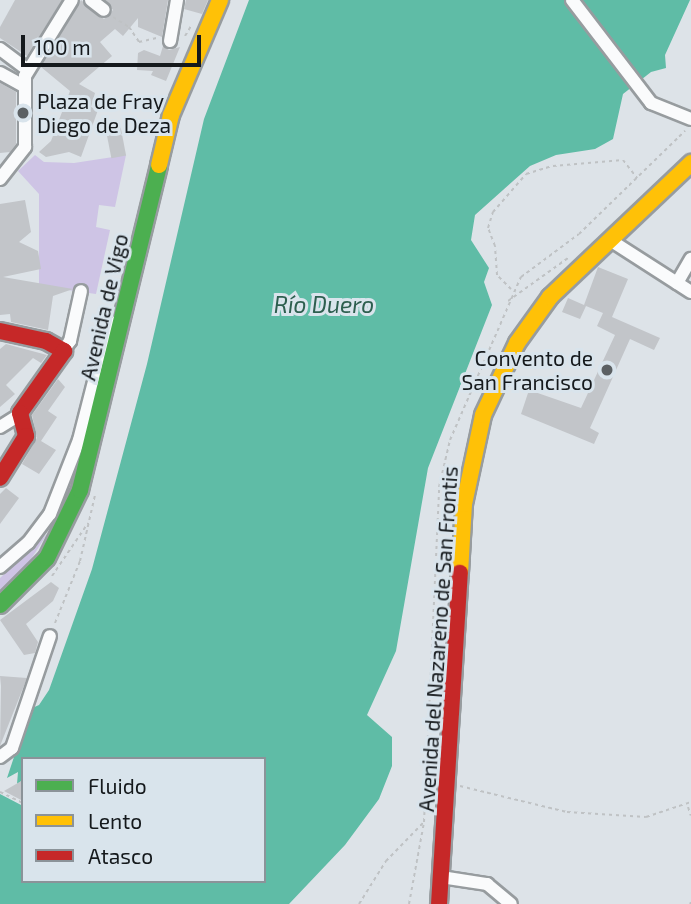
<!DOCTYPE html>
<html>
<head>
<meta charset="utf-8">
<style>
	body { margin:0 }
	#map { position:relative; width:691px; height:904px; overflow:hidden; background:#dde3e8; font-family:"Exo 2",sans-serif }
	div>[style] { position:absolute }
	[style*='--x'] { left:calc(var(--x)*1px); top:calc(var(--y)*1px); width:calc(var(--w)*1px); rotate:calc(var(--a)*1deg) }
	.green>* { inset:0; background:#cec4e5 }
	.water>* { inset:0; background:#5fbca6 }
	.building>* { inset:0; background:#c2c5c9; transform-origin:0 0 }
	.path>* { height:2px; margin-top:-1px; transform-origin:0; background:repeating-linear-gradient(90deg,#bfc2c4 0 3.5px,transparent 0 7px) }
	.roads { filter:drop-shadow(2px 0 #979c9f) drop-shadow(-2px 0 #979c9f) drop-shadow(0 2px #979c9f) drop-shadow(0 -2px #979c9f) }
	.street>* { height:12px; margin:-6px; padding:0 6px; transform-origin:6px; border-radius:6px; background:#fafbfc }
	.fast>* { height:16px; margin:-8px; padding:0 8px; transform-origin:8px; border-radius:8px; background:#4caf50 }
	.slow>* { height:16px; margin:-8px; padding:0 8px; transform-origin:8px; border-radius:8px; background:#ffc107 }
	.jam>* { height:16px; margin:-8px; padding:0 8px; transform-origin:8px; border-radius:8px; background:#c62828 }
	.dots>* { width:19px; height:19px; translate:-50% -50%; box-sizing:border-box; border:4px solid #d9e4ec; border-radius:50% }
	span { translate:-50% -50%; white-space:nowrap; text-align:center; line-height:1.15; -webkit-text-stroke:6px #d9e4ec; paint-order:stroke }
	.poi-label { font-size:21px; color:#15191c }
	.left { translate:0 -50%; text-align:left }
	.right { translate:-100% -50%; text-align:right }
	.street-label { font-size:21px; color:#15191c }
	.water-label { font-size:23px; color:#2d5f4f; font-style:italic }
	.legend { position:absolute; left:21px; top:757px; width:245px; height:126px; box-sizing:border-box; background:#d9e4ec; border:2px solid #8b9399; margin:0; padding:9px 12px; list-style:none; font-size:21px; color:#15191c }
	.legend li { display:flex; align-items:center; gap:14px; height:35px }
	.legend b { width:35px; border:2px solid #8b9399 }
	.scale { position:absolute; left:21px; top:35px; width:180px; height:32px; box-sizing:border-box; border:4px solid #15191c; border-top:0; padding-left:9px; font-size:21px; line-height:24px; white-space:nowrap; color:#15191c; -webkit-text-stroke:5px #d9e4ec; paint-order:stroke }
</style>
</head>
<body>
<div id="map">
	<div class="green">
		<div style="clip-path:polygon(35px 155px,44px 162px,74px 163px,126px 155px,115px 207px,99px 205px,96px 227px,110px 230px,96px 294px,39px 286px,39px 194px,18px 171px)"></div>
		<div style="clip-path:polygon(47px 534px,28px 564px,0 592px,0 578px)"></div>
	</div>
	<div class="water">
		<div style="clip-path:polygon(249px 0,690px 0,665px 55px,666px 68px,651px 72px,623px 94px,613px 139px,595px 149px,556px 155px,530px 166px,475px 215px,471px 240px,489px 268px,484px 282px,492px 305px,428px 468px,396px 651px,367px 715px,392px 737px,392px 766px,379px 799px,345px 845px,289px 904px,0 904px,0 794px,23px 806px,23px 881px,264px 881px,264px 759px,23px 759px,23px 780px,17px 784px,18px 772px,7px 778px,30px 709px,39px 705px,49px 690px,92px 569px,147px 364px,204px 119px)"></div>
	</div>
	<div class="building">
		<div style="clip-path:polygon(15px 0,62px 0,27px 56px,0 38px,0 27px)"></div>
		<div style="clip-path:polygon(81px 0,104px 19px,113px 10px,105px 0,168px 0,162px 37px,138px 27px,138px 18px,123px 36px,115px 29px,100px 42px,112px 56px,79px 84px,95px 93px,91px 107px,98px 110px,81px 157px,69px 152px,46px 157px,39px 152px,51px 141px,70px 91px,41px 67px)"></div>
		<div style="clip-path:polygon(186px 0,208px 0,202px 14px,184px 9px)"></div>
		<div style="clip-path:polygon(163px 46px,169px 50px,180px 47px,166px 81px,151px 75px,153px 71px,137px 70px,138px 53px,144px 50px,160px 56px)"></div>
		<div style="clip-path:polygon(0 83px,16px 92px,16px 144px,10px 152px,0 153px)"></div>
		<div style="left:120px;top:124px;width:32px;height:15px;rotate:79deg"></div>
		<div style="clip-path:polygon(25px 200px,31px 232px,19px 242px,38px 251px,41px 269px,3px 277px,73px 289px,53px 296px,48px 330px,11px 322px,10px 314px,0 315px,0 204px)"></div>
		<div style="clip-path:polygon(598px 267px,628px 279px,612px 317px,660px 338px,654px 350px,630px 339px,590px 428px,599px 433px,594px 444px,521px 414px,529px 390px,581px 408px,615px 335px,597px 326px,603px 313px,586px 306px,580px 319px,562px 312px,568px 298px,584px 305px)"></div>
		<div style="clip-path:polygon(6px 344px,47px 355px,41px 363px,33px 358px,6px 385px,15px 394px,0 407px,0 349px)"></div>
		<div style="clip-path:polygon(58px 379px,65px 387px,48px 411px,57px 417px,41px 441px,56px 450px,39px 474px,22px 464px,37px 438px,32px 415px)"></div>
		<div style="clip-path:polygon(6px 488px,19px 498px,0 524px,0 494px)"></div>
		<div style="clip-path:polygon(51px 582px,59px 588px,53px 601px,26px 624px,38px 642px,35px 653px,24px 655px,0 620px)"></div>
		<div style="clip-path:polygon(0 676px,27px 678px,0 746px,1px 686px)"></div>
		<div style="clip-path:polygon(23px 780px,23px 801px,4px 791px)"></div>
	</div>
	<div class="path">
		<div style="--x:113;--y:17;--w:19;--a:32"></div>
		<div style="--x:129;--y:27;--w:18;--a:56"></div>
		<div style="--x:139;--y:42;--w:18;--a:-13"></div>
		<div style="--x:185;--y:36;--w:12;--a:-59"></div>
		<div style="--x:511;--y:289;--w:20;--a:-135"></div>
		<div style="--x:497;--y:275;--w:29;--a:-94"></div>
		<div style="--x:495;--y:246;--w:19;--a:-111"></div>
		<div style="--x:488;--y:228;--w:17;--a:-73"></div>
		<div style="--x:493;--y:212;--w:50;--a:-49"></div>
		<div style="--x:526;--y:174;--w:28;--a:-17"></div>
		<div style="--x:553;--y:166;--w:70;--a:-4.9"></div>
		<div style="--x:623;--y:160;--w:23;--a:52"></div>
		<div style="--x:508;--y:301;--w:74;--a:-35.6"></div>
		<div style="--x:52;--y:576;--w:64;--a:-55.8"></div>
		<div style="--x:55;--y:623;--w:67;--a:-68"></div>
		<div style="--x:80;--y:561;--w:68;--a:-77.2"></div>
		<div style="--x:460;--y:786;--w:110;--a:13.7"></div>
		<div style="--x:567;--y:812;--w:79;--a:3.6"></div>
		<div style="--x:646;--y:817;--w:47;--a:-18.4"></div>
		<div style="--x:0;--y:792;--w:25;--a:26"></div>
		<div style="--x:688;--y:807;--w:9;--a:72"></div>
		<div style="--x:359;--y:904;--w:51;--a:-57.9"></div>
		<div style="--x:386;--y:861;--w:53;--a:-45.8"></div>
		<div style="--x:409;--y:904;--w:83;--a:-79.6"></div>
		<div style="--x:424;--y:822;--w:335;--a:-87.4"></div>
		<div style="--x:439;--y:487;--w:48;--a:-76.8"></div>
		<div style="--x:450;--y:440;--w:178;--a:-66.5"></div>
		<div style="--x:521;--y:277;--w:72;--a:-36.6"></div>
		<div style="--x:579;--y:234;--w:148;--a:-44.2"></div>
		<div style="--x:690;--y:904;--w:2;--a:-63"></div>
	</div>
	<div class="roads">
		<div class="street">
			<div style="--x:91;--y:0;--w:16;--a:38"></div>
			<div style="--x:572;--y:0;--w:130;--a:52.5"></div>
			<div style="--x:651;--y:103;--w:43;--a:21.8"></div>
			<div style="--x:170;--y:41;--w:42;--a:-80.3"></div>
			<div style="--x:0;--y:49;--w:35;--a:37"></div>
			<div style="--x:0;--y:73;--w:26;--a:29"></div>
			<div style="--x:0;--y:179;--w:41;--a:-52"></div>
			<div style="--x:25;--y:147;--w:71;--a:-90"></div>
			<div style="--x:25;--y:76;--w:89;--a:-58.3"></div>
			<div style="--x:610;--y:240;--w:96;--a:32.7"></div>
			<div style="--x:677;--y:283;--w:28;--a:-60"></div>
			<div style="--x:64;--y:349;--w:10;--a:-53"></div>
			<div style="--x:70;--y:341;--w:51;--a:-77.6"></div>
			<div style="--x:0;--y:427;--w:22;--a:-32"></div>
			<div style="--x:0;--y:567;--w:37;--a:-41"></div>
			<div style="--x:28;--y:543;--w:36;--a:-53"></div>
			<div style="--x:50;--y:514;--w:79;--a:-68.6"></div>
			<div style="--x:79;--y:440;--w:113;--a:-75.6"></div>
			<div style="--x:107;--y:331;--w:21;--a:-43"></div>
			<div style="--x:0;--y:757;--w:15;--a:-37"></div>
			<div style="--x:12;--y:748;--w:118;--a:-71.3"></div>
			<div style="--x:441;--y:877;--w:47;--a:8.7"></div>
			<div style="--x:487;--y:884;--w:31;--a:40"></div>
		</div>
		<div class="fast">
			<div style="--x:0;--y:605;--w:66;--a:-45"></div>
			<div style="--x:47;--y:558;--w:76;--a:-64.1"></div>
			<div style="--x:80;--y:490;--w:334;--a:-76.3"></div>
		</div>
		<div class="slow">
			<div style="--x:159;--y:165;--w:51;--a:-76.5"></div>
			<div style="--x:171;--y:115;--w:125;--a:-66.9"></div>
			<div style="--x:460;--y:573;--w:69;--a:-86.7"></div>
			<div style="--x:464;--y:504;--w:91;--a:-77.9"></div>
			<div style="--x:483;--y:415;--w:80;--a:-64.7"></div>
			<div style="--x:517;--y:343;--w:57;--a:-54.3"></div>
			<div style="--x:550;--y:297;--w:195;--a:-43.5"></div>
		</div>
		<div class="jam">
			<div style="--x:0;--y:331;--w:47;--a:12.3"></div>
			<div style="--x:46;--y:341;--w:21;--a:29"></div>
			<div style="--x:64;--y:351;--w:76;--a:125.4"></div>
			<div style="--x:20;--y:413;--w:24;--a:75"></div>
			<div style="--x:26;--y:436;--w:49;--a:121.8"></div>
			<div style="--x:439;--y:904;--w:332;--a:-86.4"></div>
		</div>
	</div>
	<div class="dots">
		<div style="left:23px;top:113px;background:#5b6063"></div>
		<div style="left:607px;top:370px;background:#5b6063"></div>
	</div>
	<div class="poi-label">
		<span class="left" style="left:37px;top:113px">Plaza de Fray<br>Diego de Deza</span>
		<span class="right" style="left:593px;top:370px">Convento de<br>San Francisco</span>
	</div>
	<div class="street-label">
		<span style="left:104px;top:307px;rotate:-77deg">Avenida de Vigo</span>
		<span style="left:438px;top:639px;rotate:-86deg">Avenida del Nazareno de San Frontis</span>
	</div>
	<div class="water-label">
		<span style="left:324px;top:304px">Río Duero</span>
	</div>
	<ul class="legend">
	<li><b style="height:9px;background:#4caf50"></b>Fluido</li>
	<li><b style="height:9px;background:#ffc107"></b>Lento</li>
	<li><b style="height:9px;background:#c62828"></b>Atasco</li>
	</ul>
	<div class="scale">100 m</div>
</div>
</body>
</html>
